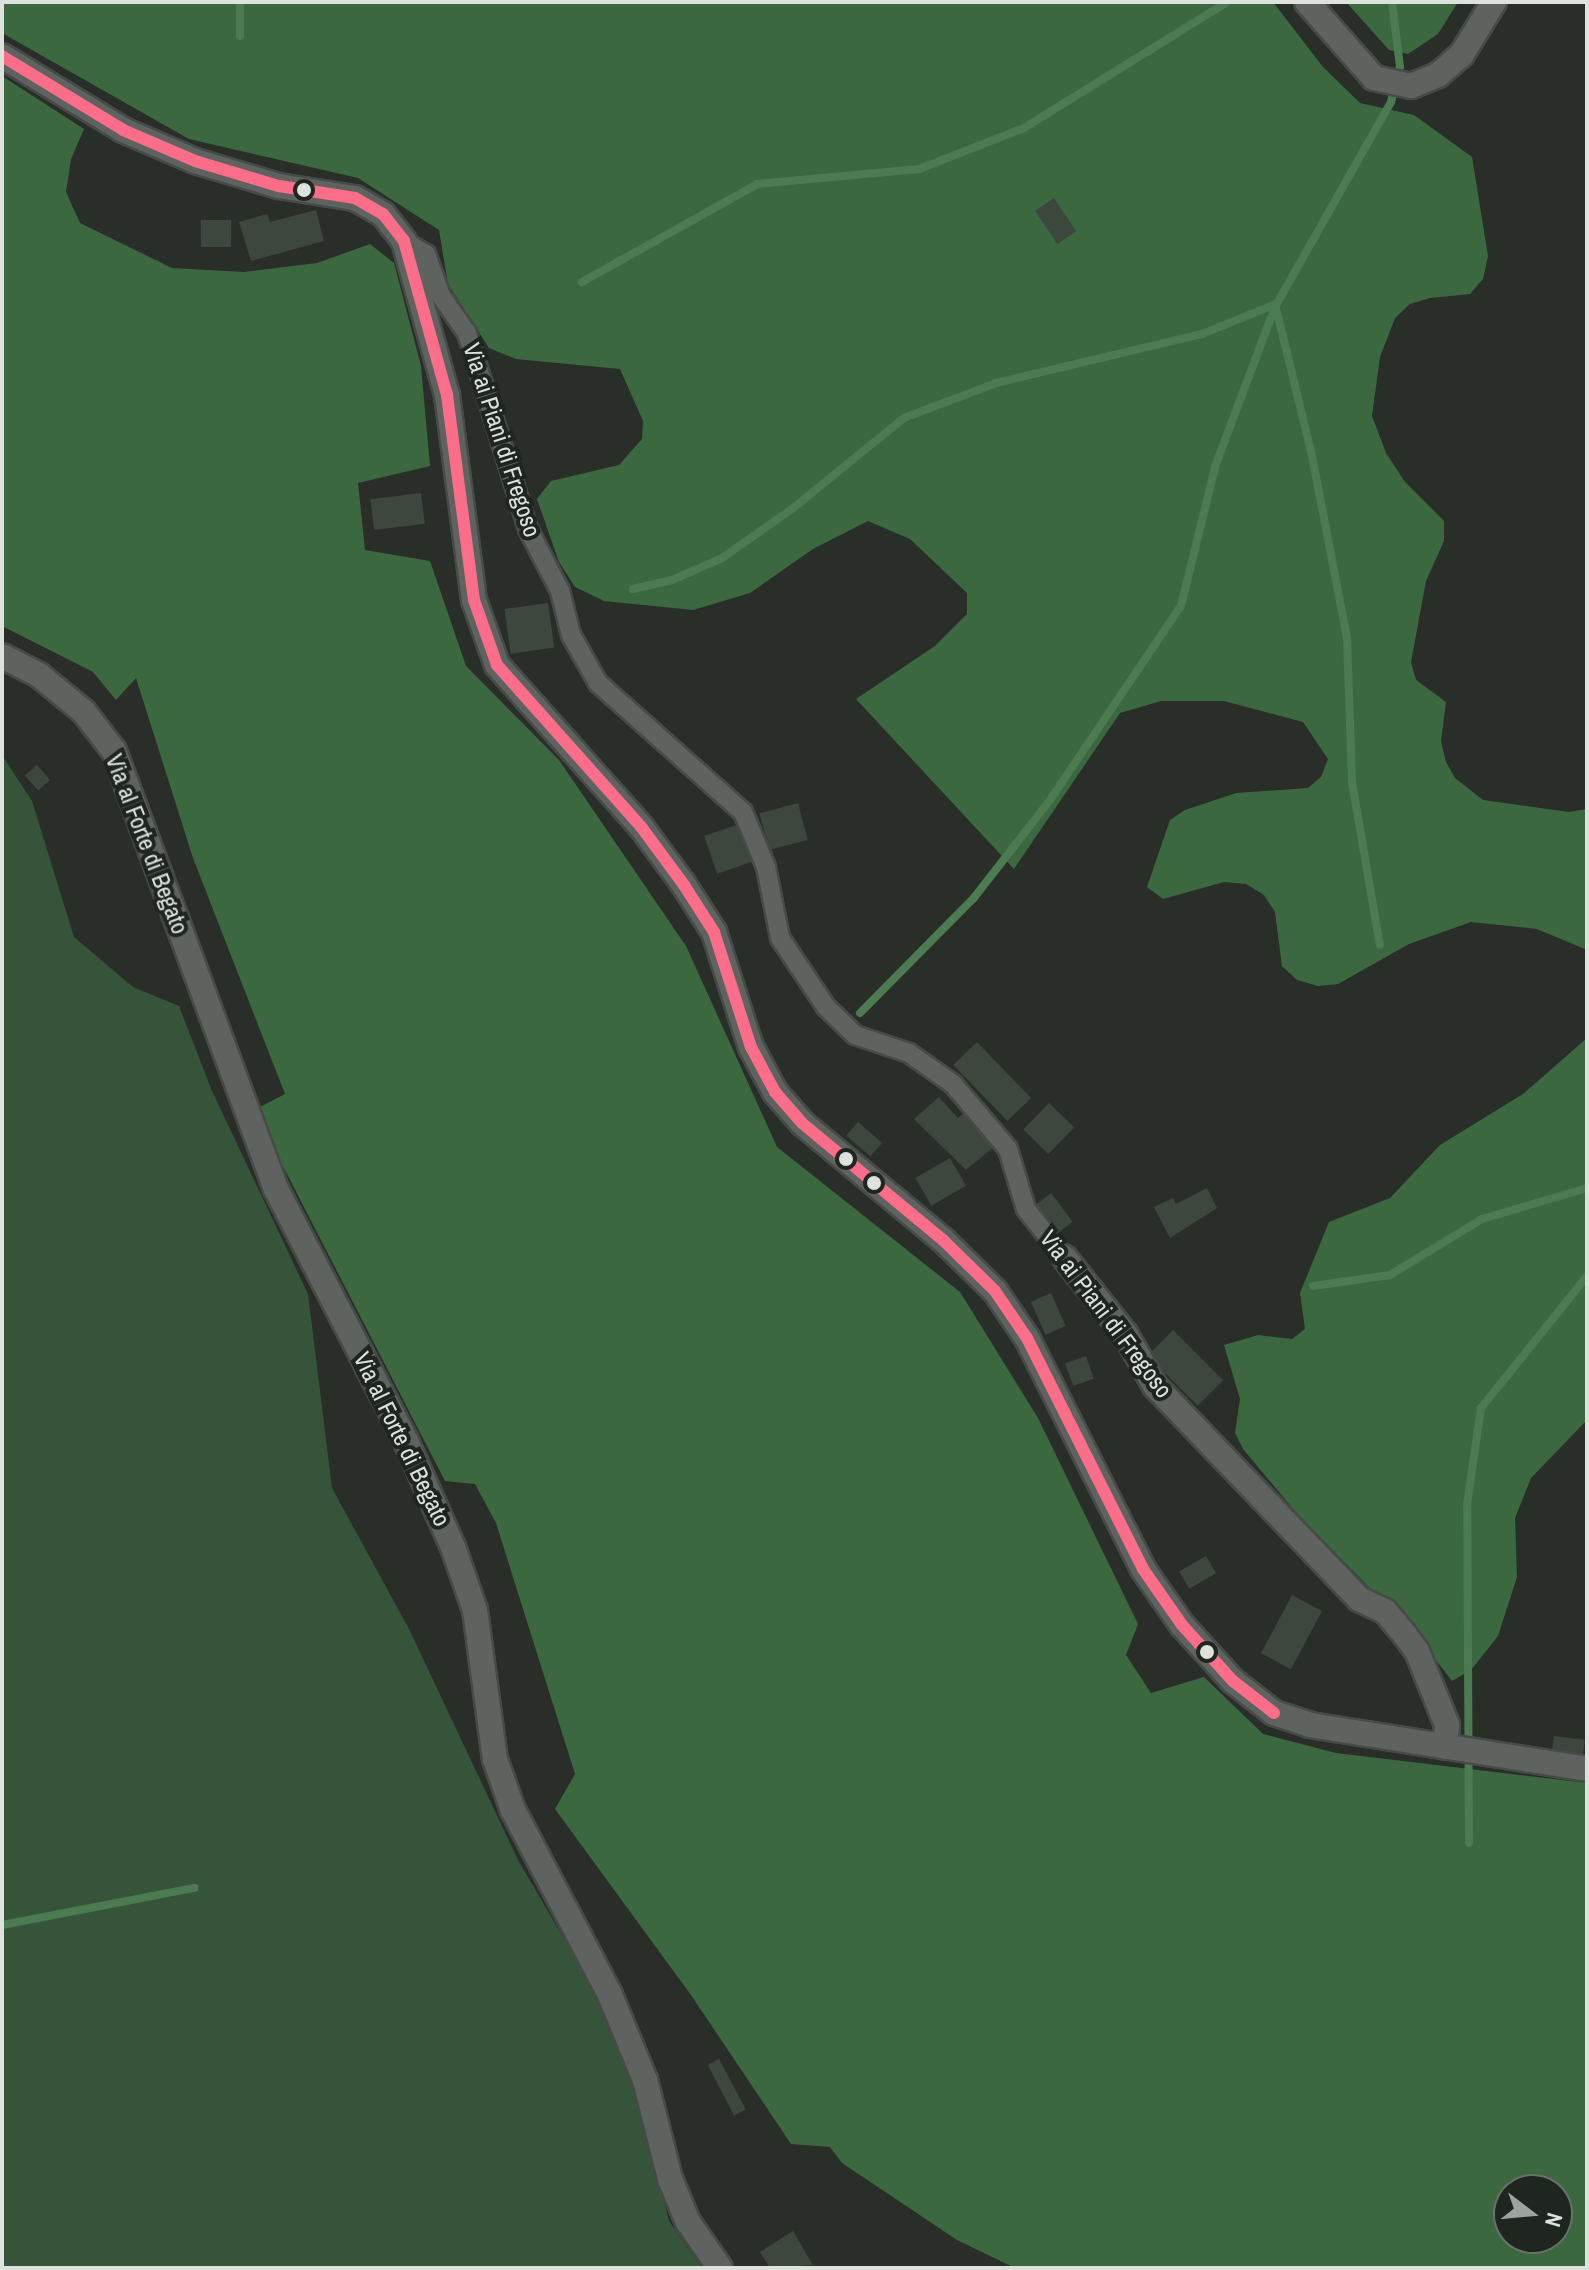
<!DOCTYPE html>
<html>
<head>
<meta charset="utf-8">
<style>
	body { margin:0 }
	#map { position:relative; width:1589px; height:2270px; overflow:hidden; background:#292e29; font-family:"Archivo Narrow",sans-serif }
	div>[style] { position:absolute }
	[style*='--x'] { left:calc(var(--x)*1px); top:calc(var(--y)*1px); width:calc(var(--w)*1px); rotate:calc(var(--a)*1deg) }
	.green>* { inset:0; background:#365439 }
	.forest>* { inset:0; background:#3c6840 }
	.stream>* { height:8px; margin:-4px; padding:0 4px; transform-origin:4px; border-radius:4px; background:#4c7a51 }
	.building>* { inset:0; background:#3d473e; transform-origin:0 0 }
	.roads { filter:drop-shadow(2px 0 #474b47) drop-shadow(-2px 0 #474b47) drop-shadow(0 2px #474b47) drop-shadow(0 -2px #474b47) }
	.pedestrian>* { height:18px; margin:-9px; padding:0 9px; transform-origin:9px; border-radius:9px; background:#5f635f }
	.minor>* { height:24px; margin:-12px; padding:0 12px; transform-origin:12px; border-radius:12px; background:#5f635f }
	.bus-1>* { height:12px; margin:-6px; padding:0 6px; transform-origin:6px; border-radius:6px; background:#fb6d88 }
	.dots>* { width:22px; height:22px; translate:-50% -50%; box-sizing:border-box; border:4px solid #1e261f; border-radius:50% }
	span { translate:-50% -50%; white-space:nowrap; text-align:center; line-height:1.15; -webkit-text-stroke:8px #1e261f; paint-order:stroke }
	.street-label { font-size:24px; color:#dde2dd }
	.frame { position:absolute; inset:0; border:4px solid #dde2dd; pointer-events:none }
	.north { position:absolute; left:1493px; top:2174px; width:80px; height:80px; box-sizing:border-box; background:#1e261f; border:2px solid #6a716b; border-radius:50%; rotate:106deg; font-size:22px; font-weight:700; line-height:32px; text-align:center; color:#dde2dd }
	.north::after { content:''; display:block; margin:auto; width:28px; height:36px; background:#9ea39e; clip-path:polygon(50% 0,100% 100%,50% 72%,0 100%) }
</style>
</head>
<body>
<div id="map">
	<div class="green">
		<div style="clip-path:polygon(2px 755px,32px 801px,74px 937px,133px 987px,179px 1006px,212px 1091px,308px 1294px,332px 1488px,409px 1629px,518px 1860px,597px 1995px,640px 2107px,669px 2221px,702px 2268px,2px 2268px)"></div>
	</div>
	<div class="forest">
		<div style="clip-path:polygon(2px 2px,1273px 2px,1323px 67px,1360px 103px,1414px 115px,1472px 157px,1488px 256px,1483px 279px,1470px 294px,1430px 298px,1410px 304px,1395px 318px,1380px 357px,1372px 416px,1386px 453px,1405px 482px,1444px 521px,1444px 541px,1426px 581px,1411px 662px,1416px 680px,1446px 702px,1441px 741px,1446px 762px,1455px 778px,1483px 800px,1569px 812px,1587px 809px,1587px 950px,1537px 929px,1471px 922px,1409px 944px,1338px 984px,1318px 986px,1297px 980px,1282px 966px,1275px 912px,1264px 895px,1246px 884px,1224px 882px,1163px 899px,1147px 887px,1170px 820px,1185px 810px,1236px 793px,1308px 788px,1321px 777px,1328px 759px,1303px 722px,1224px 701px,1161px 701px,1120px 713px,1014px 869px,856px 699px,935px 646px,967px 614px,967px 593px,910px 539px,868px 521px,813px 549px,750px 593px,693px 610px,604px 601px,575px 587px,559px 562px,537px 499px,551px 481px,619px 465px,642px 439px,643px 421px,620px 369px,516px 359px,489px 348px,448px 284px,439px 230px,358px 178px,189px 139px,2px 33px)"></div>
		<div style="clip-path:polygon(1346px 2px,1458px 2px,1438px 34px,1408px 54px,1389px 50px)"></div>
		<div style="clip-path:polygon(evenodd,2px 76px,84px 129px,71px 159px,66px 192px,80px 223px,172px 268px,244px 272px,317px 263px,370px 244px,394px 263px,421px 366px,430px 466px,358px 483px,365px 550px,430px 561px,466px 666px,559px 760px,686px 946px,777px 1147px,960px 1292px,1038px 1418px,1138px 1624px,1126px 1655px,1151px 1693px,1204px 1677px,1263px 1734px,1336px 1753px,1587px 1783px,1587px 2268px,1015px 2268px,957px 2240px,842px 2163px,830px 2147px,791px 2144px,691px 1995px,555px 1809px,575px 1774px,496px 1523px,475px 1484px,445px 1481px,254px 1110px,285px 1094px,193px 858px,136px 678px,116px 700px,93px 672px,2px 626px,2px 76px,1509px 2190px,1557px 2190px,1557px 2238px,1509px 2238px,1509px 2190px)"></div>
		<div style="clip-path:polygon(1587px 1038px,1587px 1420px,1531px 1478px,1515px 1518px,1517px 1577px,1498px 1636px,1471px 1670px,1452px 1681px,1418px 1637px,1299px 1516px,1243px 1449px,1235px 1433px,1240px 1399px,1224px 1345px,1258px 1335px,1292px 1339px,1305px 1329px,1300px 1293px,1329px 1222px,1390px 1198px,1440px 1145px,1523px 1094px)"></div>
	</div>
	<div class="stream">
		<div style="--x:240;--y:2;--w:34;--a:90"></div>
		<div style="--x:582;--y:282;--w:201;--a:-29.2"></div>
		<div style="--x:757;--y:184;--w:163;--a:-5.3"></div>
		<div style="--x:919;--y:169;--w:113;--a:-21.3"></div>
		<div style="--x:1024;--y:128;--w:239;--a:-31.8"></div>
		<div style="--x:1276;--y:308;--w:152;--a:76.3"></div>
		<div style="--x:1312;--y:456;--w:184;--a:79.1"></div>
		<div style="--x:1347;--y:637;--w:145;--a:88"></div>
		<div style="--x:1352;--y:782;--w:165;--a:80.3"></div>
		<div style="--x:633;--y:589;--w:40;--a:-13"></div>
		<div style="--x:672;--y:580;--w:55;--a:-23.7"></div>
		<div style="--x:722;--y:558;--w:85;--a:-35"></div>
		<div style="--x:792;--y:509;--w:144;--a:-39.1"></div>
		<div style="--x:904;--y:418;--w:98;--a:-20.8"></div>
		<div style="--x:996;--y:383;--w:212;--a:-13.4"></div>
		<div style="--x:1202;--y:334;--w:80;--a:-22.1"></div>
		<div style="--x:860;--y:1013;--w:161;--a:-45.3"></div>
		<div style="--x:973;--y:899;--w:125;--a:-52.1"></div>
		<div style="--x:1050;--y:800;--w:234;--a:-56"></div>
		<div style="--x:1181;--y:606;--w:146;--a:-76.2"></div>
		<div style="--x:1216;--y:464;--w:168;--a:-69.4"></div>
		<div style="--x:1275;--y:307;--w:236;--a:-60.5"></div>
		<div style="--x:1391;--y:102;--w:36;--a:-76"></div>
		<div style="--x:1400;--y:67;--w:65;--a:-97"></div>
		<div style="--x:1313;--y:1286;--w:78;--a:-8.1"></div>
		<div style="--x:1390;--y:1275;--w:108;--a:-31.3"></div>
		<div style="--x:1482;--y:1219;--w:109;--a:-16.4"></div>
		<div style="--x:1469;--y:1843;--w:338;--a:-90.3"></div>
		<div style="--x:1467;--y:1505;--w:98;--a:-81.8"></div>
		<div style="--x:1481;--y:1408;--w:169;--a:-51.2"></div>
		<div style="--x:2;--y:1925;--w:196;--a:-10.9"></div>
	</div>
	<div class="building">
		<div style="left:1054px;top:198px;width:40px;height:23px;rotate:56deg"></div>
		<div style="clip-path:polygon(316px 210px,324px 241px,251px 261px,239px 222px,267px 214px,270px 222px)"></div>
		<div style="left:231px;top:220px;width:27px;height:30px;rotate:90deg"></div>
		<div style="left:421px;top:493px;width:31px;height:51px;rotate:83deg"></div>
		<div style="left:548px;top:603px;width:45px;height:44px;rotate:82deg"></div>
		<div style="left:37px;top:765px;width:20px;height:16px;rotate:49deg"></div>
		<div style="left:798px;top:803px;width:38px;height:40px;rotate:75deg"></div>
		<div style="left:742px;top:823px;width:40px;height:40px;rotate:71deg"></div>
		<div style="left:977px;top:1042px;width:78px;height:33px;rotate:46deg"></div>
		<div style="clip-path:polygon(939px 1097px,958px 1118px,966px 1111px,995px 1146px,966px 1170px,914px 1119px)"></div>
		<div style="left:1049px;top:1103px;width:35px;height:37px;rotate:44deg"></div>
		<div style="left:858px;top:1122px;width:32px;height:18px;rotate:41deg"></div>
		<div style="left:950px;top:1158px;width:32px;height:40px;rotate:60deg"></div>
		<div style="clip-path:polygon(1207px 1188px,1217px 1208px,1170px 1238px,1154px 1207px,1173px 1198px,1176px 1204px)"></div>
		<div style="left:1051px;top:1193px;width:36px;height:21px;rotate:53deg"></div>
		<div style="left:1051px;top:1293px;width:36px;height:22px;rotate:66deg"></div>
		<div style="left:1173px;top:1330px;width:71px;height:36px;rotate:45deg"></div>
		<div style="left:1086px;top:1356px;width:24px;height:22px;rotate:71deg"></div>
		<div style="left:1206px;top:1556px;width:20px;height:31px;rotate:60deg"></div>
		<div style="left:1292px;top:1595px;width:34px;height:66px;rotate:28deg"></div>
		<div style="left:1554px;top:1736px;width:31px;height:20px;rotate:7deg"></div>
		<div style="left:719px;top:2059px;width:57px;height:13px;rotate:62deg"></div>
		<div style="clip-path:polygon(793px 2231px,813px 2265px,770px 2268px,760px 2252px)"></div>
	</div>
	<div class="roads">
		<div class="pedestrian">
			<div style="--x:404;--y:241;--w:26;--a:31"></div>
			<div style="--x:426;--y:254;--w:45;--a:70.3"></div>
			<div style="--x:441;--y:296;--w:45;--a:54.9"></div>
			<div style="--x:467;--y:333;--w:205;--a:72.7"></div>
			<div style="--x:528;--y:529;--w:70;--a:62.7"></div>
			<div style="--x:560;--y:591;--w:45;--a:76"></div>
			<div style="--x:571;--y:635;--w:55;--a:60.6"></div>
			<div style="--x:598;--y:683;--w:194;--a:41.7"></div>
			<div style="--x:743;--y:812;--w:60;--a:67.3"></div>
			<div style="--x:766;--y:867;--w:72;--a:78.8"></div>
			<div style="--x:780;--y:938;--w:83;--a:56.3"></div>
			<div style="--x:826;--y:1007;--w:40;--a:44"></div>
			<div style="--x:855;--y:1035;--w:57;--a:18.4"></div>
			<div style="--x:909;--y:1053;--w:54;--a:35.2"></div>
			<div style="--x:953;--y:1084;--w:85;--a:49.8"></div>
			<div style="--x:1008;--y:1149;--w:63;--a:73.3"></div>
			<div style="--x:1026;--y:1209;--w:63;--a:51.5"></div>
		</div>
		<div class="minor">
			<div style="--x:1307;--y:2;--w:101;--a:48.6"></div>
			<div style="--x:1374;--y:78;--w:38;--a:12"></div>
			<div style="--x:1411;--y:86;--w:29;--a:-22"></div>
			<div style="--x:1438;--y:75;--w:32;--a:-41"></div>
			<div style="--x:1462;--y:54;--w:61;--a:-58.4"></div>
			<div style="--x:2;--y:56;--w:142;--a:31.4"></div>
			<div style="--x:123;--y:130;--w:78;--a:23.3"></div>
			<div style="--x:195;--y:161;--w:88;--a:16.6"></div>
			<div style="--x:279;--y:186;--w:77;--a:9"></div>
			<div style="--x:355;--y:198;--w:32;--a:30"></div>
			<div style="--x:383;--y:214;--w:34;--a:52"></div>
			<div style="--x:404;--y:241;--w:160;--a:74.4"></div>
			<div style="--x:447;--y:395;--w:207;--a:82.5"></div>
			<div style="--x:474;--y:600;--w:69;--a:70.5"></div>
			<div style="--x:497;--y:665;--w:218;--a:48.3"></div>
			<div style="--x:642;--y:828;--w:71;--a:53.6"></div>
			<div style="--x:684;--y:885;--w:56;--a:57.4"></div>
			<div style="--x:714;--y:932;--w:121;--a:72.2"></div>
			<div style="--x:751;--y:1047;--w:51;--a:61.9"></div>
			<div style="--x:775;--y:1092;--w:41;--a:48.9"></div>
			<div style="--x:802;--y:1123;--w:183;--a:39.7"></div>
			<div style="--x:943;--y:1240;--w:73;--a:44.4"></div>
			<div style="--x:995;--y:1291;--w:57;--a:55.8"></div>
			<div style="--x:1027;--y:1338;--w:258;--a:63.3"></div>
			<div style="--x:1143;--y:1569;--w:68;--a:55.1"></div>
			<div style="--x:1182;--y:1625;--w:76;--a:47.7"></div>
			<div style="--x:1233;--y:1681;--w:52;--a:38"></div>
			<div style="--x:1274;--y:1713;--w:38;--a:18"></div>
			<div style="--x:1310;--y:1725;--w:280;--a:9"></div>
			<div style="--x:2;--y:656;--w:42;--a:27.2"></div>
			<div style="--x:39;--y:675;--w:58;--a:39.4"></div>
			<div style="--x:84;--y:712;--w:49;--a:52.4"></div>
			<div style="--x:114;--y:751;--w:467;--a:69.7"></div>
			<div style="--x:276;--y:1189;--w:284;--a:62.7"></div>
			<div style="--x:406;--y:1441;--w:116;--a:66.1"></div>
			<div style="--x:453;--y:1547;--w:67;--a:70.8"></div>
			<div style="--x:475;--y:1610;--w:150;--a:82.4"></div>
			<div style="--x:495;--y:1759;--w:54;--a:70.6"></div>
			<div style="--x:513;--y:1810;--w:209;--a:62.3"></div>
			<div style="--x:610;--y:1995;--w:92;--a:67.6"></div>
			<div style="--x:645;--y:2080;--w:102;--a:75.8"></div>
			<div style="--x:670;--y:2179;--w:47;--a:67.3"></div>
			<div style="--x:688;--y:2222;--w:56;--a:55.2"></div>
			<div style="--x:1065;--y:1258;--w:98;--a:51.6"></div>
			<div style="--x:1126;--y:1335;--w:59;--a:60.4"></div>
			<div style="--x:1155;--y:1386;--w:295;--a:46.2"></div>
			<div style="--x:1359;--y:1599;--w:29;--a:25"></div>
			<div style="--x:1385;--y:1611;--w:31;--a:50"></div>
			<div style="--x:1405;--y:1635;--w:20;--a:53"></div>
			<div style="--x:1417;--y:1651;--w:80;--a:67.9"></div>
			<div style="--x:1447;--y:1725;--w:22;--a:95"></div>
		</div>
	</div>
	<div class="bus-1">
		<div style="--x:2;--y:56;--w:142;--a:31.4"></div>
		<div style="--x:123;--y:130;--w:78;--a:23.3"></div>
		<div style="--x:195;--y:161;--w:88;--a:16.6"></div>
		<div style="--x:279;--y:186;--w:77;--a:9"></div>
		<div style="--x:355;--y:198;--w:32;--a:30"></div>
		<div style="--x:383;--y:214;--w:34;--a:52"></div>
		<div style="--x:404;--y:241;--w:160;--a:74.4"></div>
		<div style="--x:447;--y:395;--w:207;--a:82.5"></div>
		<div style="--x:474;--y:600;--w:69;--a:70.5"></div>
		<div style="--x:497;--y:665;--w:218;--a:48.3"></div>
		<div style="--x:642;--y:828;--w:71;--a:53.6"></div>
		<div style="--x:684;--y:885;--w:56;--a:57.4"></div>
		<div style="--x:714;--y:932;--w:121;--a:72.2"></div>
		<div style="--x:751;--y:1047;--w:51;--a:61.9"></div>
		<div style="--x:775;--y:1092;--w:41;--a:48.9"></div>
		<div style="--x:802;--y:1123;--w:183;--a:39.7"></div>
		<div style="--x:943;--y:1240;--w:73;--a:44.4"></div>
		<div style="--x:995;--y:1291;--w:57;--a:55.8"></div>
		<div style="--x:1027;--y:1338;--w:258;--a:63.3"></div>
		<div style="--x:1143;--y:1569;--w:68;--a:55.1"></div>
		<div style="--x:1182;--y:1625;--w:76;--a:47.7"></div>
		<div style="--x:1233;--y:1681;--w:52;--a:38"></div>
	</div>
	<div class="dots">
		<div style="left:304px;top:190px;background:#dde2dd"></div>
		<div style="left:846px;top:1159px;background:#dde2dd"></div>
		<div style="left:874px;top:1183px;background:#dde2dd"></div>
		<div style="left:1207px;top:1652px;background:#dde2dd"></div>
	</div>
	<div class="street-label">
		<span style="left:502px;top:440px;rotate:72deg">Via ai Piani di Fregoso</span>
		<span style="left:147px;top:844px;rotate:69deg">Via al Forte di Begato</span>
		<span style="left:1106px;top:1314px;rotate:53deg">Via ai Piani di Fregoso</span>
		<span style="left:402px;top:1439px;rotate:64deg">Via al Forte di Begato</span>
	</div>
	<div class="frame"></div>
	<div class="north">N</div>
</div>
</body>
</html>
